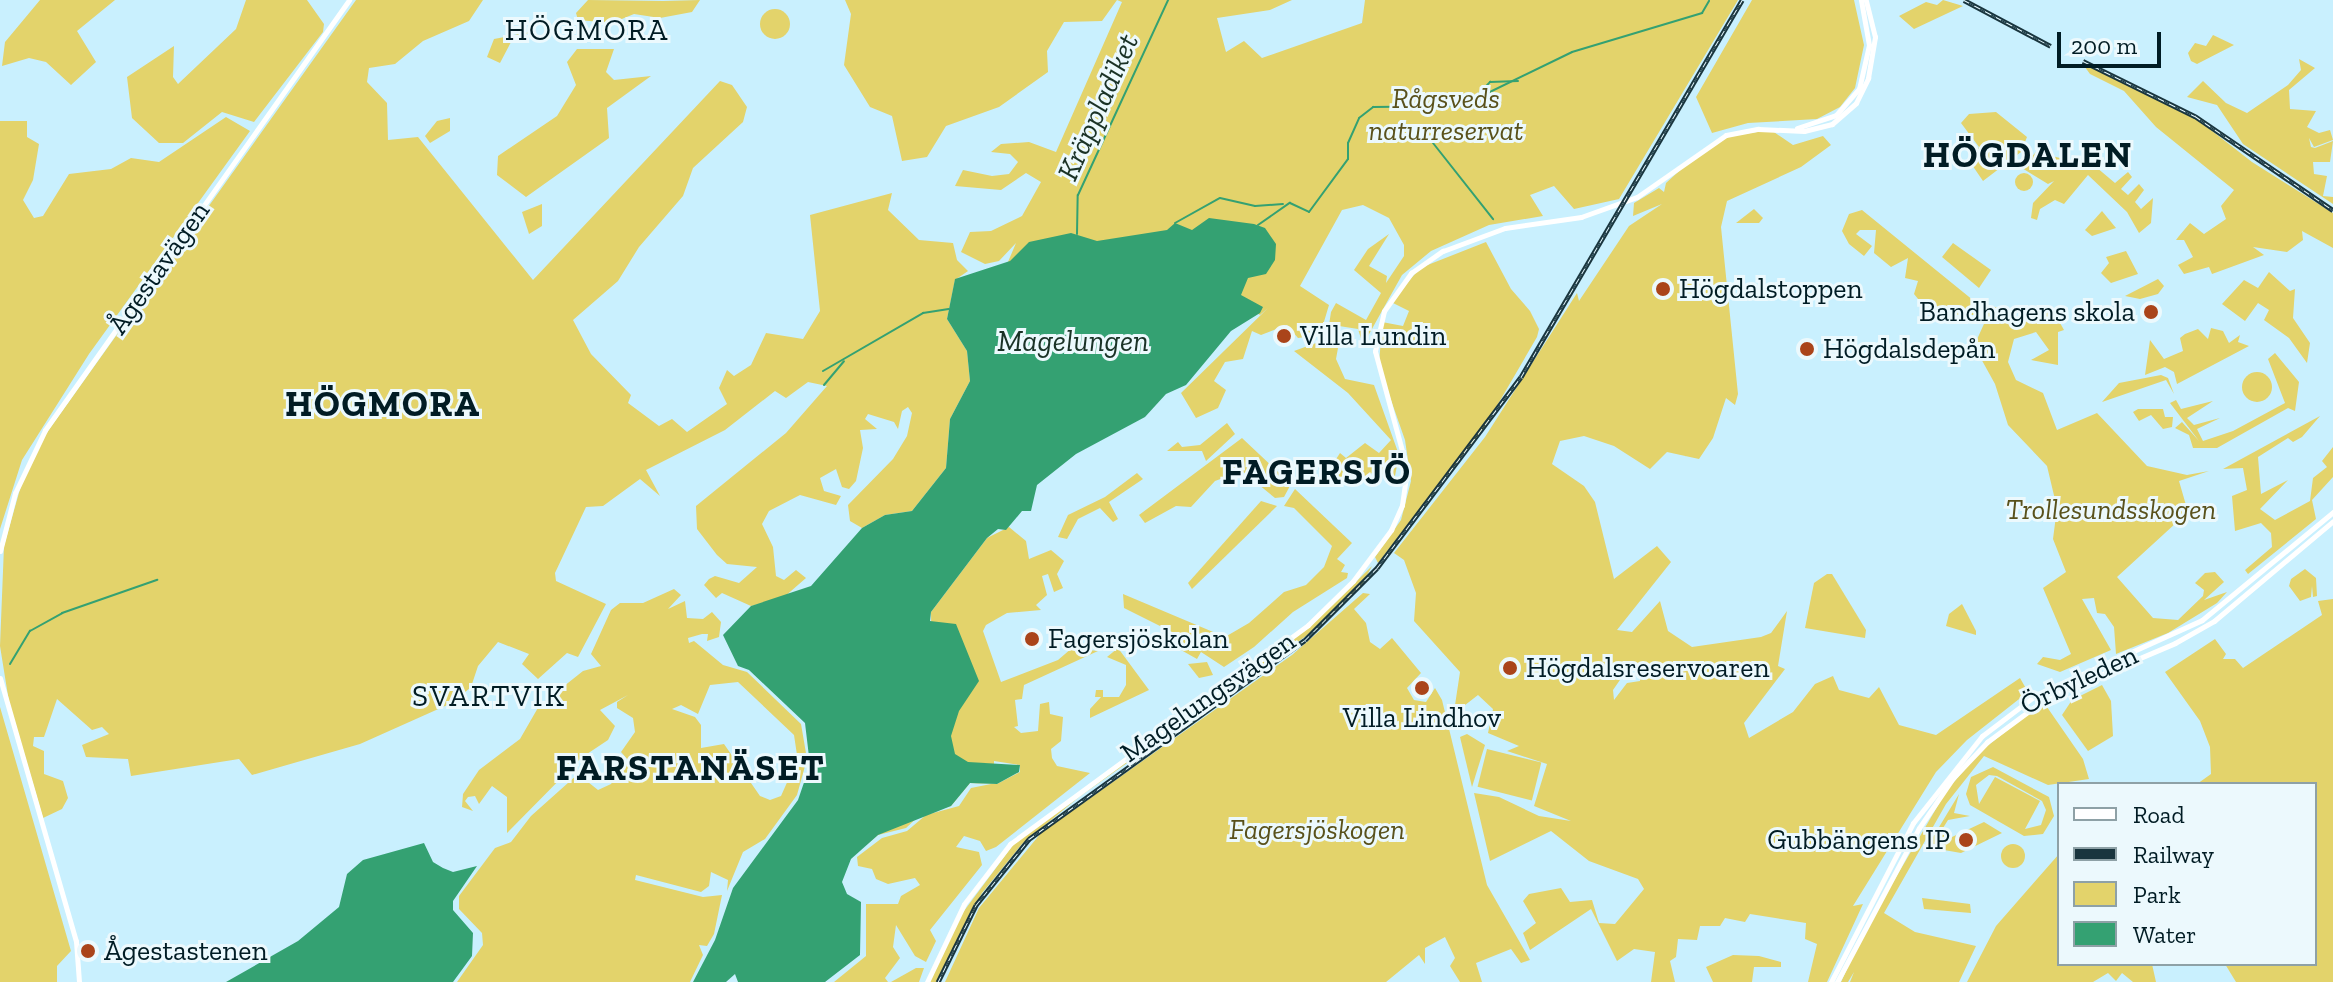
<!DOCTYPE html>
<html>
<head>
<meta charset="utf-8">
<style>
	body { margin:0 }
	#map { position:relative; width:2333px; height:982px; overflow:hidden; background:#c9f0fe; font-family:"Zilla Slab",serif }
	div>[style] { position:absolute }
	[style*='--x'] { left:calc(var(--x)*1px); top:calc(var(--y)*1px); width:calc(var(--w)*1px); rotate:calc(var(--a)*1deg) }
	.green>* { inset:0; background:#e3d36b; transform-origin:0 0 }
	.round { border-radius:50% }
	.water>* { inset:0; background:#34a172 }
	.stream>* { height:2px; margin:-1px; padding:0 1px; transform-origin:1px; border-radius:1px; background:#34a172 }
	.secondary>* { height:5px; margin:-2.5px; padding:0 2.5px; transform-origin:2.5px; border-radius:2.5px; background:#fff }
	.rail>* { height:5px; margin-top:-2.5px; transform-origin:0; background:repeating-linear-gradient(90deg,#ecf9fd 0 6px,#19353e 0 12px); box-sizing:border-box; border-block:2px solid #19353e }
	.dots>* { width:22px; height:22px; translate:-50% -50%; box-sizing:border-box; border:4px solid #ecf9fd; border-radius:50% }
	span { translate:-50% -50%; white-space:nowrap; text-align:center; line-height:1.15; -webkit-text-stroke:6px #ecf9fd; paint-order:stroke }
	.park-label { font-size:28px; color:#59511b; font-style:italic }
	.street-label { font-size:28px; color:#011c24 }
	.poi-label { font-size:28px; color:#011c24 }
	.left { translate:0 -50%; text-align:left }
	.right { translate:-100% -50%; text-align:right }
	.neighbourhood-label { font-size:30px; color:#011c24; letter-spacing:2px }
	.water-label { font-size:30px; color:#1a3226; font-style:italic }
	.district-label { font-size:36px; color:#011c24; font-weight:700; letter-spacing:2px }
	.legend { position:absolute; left:2057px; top:782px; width:260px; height:184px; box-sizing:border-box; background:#ecf9fd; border:2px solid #8ea1a6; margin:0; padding:10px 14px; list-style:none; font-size:24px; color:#011c24 }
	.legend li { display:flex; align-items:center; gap:16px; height:40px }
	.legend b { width:40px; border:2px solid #8ea1a6 }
	.scale { position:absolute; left:2057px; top:32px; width:104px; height:36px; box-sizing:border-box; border:4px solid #011c24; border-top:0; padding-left:10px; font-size:24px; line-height:28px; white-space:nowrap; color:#011c24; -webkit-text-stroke:6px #ecf9fd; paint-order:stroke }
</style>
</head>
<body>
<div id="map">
	<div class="green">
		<div style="clip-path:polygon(40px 0,115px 0,77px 31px,96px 62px,71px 85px,46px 62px,29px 58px,2px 66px,5px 42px)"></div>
		<div style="clip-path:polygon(246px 0,307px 0,324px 24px,323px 32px,254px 122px,222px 112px,183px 143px,159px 143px,132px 118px,127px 77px,174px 46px,173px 77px,178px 84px,236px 29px)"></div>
		<div style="clip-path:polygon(356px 0,483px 0,469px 21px,423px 41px,395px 64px,369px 68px,367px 82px,387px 103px,388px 140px,418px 137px,533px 280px,720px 81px,732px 85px,747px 107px,743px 122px,693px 168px,683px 196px,639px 247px,618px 281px,573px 320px,591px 354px,631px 395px,628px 403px,659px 426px,672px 419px,687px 432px,727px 404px,719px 388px,727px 370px,734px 376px,751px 365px,766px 333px,803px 339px,820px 311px,810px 215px,892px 193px,888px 210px,919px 240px,953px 243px,957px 260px,968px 271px,955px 280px,947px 319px,967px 351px,970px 381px,950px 419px,946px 468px,912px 511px,885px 515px,862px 528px,850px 521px,848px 505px,893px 459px,907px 436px,912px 413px,908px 407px,902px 411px,898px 429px,894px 422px,868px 414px,865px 419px,877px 429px,860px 430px,863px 448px,856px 481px,849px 489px,842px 487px,836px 469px,820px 478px,824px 491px,841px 496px,836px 505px,800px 495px,769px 511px,762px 524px,773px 547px,776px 576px,784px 580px,796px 570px,806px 578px,783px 598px,751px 606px,722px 593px,716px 598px,704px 585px,709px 579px,715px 576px,739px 583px,757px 567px,727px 564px,717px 555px,697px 529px,696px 506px,786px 433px,827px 386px,808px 382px,786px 398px,775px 391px,725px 430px,646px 470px,660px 496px,640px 479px,603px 506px,586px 507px,555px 573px,556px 581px,606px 604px,578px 657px,567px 653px,538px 679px,522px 664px,529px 654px,498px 642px,478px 666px,471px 687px,454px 702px,360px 744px,252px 775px,239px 759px,131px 776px,128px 759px,86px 757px,82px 745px,109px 734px,102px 727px,92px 730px,57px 699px,44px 737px,34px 737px,33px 746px,44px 751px,44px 774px,63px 781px,68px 798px,62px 809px,43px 818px,9px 702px,0 646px,4px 546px,22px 482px,43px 438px)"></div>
		<div style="clip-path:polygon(588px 0,663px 1px,700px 0,692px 12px,660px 18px,634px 14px,612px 23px,578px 20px,576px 13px)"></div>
		<div style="clip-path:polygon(845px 0,1292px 0,1270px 10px,1217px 18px,1226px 52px,1244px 41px,1262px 58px,1362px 23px,1365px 0,1738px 0,1619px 199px,1574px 209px,1554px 186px,1530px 195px,1543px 216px,1489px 225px,1431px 251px,1402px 275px,1363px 345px,1358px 329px,1339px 326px,1335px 340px,1327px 338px,1331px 312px,1336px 303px,1366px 320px,1381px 293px,1354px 270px,1368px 249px,1389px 234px,1369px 266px,1387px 276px,1386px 283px,1404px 256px,1404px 245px,1389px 218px,1363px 205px,1342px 210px,1300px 286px,1329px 305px,1320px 335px,1298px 338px,1287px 325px,1261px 335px,1252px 331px,1243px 359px,1225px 362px,1214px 381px,1226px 390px,1218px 408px,1196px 418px,1181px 393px,1268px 308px,1260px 315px,1195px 275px,1005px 269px,1016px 243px,999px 261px,985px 264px,961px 252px,970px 232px,991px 231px,1022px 216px,1041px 182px,1026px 173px,1001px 190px,955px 186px,963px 170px,992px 176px,1009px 174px,1018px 162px,1010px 154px,991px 152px,1001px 144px,1029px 142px,1056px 152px,1122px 2px,1117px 0,1102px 21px,1064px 22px,1047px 51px,1048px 72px,999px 107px,946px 126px,927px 157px,902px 161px,892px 116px,870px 107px,844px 65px,851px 14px)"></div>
		<div style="clip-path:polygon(1752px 0,1854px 0,1864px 45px,1855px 88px,1840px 107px,1817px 119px,1748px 123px,1712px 133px,1696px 97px)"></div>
		<div style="clip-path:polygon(1943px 0,1963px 6px,1914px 29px,1899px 16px,1926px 2px,1937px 5px)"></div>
		<div class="round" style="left:760px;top:9px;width:30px;height:30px"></div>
		<div style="clip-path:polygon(530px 32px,511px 42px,500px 63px,487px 57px,494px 39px)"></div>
		<div style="clip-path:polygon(2213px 35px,2234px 45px,2197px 64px,2191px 61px,2188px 53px,2195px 43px,2206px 46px)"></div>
		<div style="clip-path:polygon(577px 49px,614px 49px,606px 72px,614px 80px,651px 76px,607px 108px,609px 138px,526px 197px,497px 175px,498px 156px,557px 116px,576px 85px,567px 62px)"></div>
		<div style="clip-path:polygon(2299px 59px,2315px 68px,2289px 90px,2290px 109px,2316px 111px,2307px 127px,2319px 133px,2330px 130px,2333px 140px,2314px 147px,2309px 138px,2311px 147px,2315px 148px,2333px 141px,2330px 162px,2313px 162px,2314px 174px,2327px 176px,2323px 196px,2333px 197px,2333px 204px,2243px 144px,2217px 105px,2187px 97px,2203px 81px,2226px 103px,2247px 113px,2288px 85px,2301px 70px)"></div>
		<div style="clip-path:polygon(2082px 63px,2198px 120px,2252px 162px,2333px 213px,2333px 258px,2333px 248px,2302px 231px,2303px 240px,2287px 252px,2253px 247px,2264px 255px,2212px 274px,2209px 267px,2184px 274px,2178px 265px,2193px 257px,2184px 240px,2176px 240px,2179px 236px,2190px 223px,2204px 234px,2226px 219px,2221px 206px,2234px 190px,2156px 127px,2124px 91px,2090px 74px)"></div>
		<div style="clip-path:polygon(1996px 112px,2027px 137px,2021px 152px,1983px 181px,1970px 162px,1979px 147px,1961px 123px,1969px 114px)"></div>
		<div style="clip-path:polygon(226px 117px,250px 131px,89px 354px,22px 460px,0 529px,0 121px,27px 121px,27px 137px,39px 144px,33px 180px,23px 200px,34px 218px,43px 216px,69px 174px,111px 169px,131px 158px,159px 162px)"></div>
		<div style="clip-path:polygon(450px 118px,450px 131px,430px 143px,425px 136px,437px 121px)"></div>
		<div style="clip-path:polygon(evenodd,1771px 130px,1793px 145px,1823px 136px,1831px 145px,1801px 167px,1727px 201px,1721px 227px,1738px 394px,1735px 405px,1726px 398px,1713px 438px,1699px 459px,1667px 452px,1650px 469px,1614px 446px,1584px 436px,1560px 441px,1552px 464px,1584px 486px,1595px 502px,1614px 579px,1657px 546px,1671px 562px,1617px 630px,1632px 632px,1660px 601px,1668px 631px,1692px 647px,1761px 637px,1771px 633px,1787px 611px,1778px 666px,1785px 669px,1744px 723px,1749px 738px,1793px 712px,1815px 684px,1833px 676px,1839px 690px,1869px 698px,1879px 687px,1899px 725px,1936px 735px,2020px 678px,2028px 692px,1967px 740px,1936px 772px,1853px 906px,1863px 904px,1827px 982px,1808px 982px,1817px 944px,1805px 939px,1806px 923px,1750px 914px,1745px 922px,1725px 918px,1720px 926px,1700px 926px,1697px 940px,1678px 939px,1676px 957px,1670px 961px,1675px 982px,1651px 982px,1655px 952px,1634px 949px,1617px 961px,1591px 909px,1530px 950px,1523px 933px,1536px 923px,1523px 901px,1529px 894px,1561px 888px,1570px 902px,1592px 900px,1599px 923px,1615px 924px,1644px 889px,1638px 879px,1589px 861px,1551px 831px,1490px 861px,1474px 793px,1499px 797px,1539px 816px,1571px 821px,1534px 806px,1547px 764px,1507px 751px,1519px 746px,1488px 733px,1493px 709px,1478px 695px,1460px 709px,1455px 705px,1460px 672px,1414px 621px,1416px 593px,1404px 560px,1394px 553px,1485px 437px,1577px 293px,1579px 301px,1629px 226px,1662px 204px,1633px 216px,1634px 203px,1659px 188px,1664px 192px,1666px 183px,1702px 150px,1729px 136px,1771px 130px,1631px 664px,1641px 667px,1640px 681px,1627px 683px,1614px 700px,1613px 690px,1631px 664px)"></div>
		<div style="clip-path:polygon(2036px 152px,2096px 167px,2115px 183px,2128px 172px,2132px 177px,2121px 189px,2128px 195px,2139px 184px,2144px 190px,2135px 202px,2141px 209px,2153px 198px,2151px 223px,2139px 233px,2127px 212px,2088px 175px,2064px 204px,2055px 200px,2040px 209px,2037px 220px,2031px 218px,2033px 203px,2054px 181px,2048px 184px,2022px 168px)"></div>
		<div class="round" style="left:2015px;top:173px;width:18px;height:18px"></div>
		<div style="clip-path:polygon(542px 204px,542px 226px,529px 234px,522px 212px)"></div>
		<div style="clip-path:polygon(1754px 209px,1763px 218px,1759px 223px,1736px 223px)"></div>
		<div style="clip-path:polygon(1862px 210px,1979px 305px,2004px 308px,2000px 314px,2016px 327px,2037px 306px,2055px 314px,2064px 330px,2058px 332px,2058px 365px,2031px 360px,2049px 350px,2036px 332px,2014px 339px,2008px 362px,2016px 380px,2043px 393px,2057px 430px,2097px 413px,2147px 466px,2187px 475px,2209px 471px,2179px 481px,2188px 512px,2117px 577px,2153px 618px,2178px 620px,2203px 596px,2204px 590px,2195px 583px,2205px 573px,2215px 572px,2224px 582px,2204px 600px,2227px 592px,2217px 603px,2168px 633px,2116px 654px,2114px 627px,2105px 614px,2097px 613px,2094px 598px,2082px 599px,2111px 650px,2060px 672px,2037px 664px,2043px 657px,2060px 660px,2071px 654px,2043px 588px,2066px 572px,2053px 539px,2057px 508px,2047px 466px,2008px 425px,1995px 384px,1974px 346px,1988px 315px,1950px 315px,1923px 305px,1914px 294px,1918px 281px,1905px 278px,1908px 258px,1891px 267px,1874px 253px,1876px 230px,1860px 230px,1852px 238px,1856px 234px,1872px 246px,1864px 256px,1849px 244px,1842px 231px,1849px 214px)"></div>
		<div style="clip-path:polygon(2102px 211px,2116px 228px,2092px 236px,2085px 230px)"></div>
		<div style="clip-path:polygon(1486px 242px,1511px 289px,1530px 311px,1539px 329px,1537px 337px,1484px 428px,1378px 563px,1375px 557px,1401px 520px,1411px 481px,1405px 440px,1379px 366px,1382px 322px,1403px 326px,1409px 311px,1391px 302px,1420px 268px)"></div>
		<div style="clip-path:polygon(1953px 243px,1991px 270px,1979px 288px,1942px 257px)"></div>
		<div style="clip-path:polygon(2126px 251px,2138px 274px,2111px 283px,2101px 273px,2109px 263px,2106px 257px)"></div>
		<div style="clip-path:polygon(2269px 272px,2290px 291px,2295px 289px,2293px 318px,2310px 343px,2307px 363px,2289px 338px,2264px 320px,2269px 310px,2258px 303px,2245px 321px,2222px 304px,2244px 280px,2258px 288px)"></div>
		<div style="clip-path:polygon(2158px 279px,2164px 286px,2158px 294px,2140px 299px,2125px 296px)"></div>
		<div style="clip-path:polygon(2211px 328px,2223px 331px,2229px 343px,2240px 335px,2238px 342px,2249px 346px,2177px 384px,2174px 372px,2165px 367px,2145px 375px,2150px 340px,2164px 359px,2183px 351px,2180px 338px,2185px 334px,2198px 329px,2208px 339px)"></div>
		<div style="clip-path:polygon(1316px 343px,1338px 348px,1336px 359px,1345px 379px,1374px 385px,1399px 455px,1395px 476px,1372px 473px,1362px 480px,1338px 480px,1329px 470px,1340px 453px,1346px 458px,1365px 443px,1379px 453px,1391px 440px,1348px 393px,1294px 351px)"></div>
		<div style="clip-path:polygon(2275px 353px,2299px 382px,2295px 411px,2288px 408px,2217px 448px,2193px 448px,2189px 435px,2175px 428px,2182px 422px,2199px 441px,2170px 403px,2176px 400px,2181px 409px,2213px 401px,2187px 418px,2194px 425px,2220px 418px,2197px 429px,2203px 441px,2233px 431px,2285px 403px,2268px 359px)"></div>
		<div class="round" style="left:2242px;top:372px;width:30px;height:30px"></div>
		<div style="clip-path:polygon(2161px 375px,2168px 378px,2174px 394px,2166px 380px,2102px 402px,2119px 383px)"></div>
		<div style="clip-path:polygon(2138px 409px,2163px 409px,2165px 417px,2173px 417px,2172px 427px,2163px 429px,2151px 415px,2139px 421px,2133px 412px)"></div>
		<div style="clip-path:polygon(2320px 416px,2302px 437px,2293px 442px,2288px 438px,2258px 457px,2261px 494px,2288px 480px,2260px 509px,2275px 520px,2310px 501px,2313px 478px,2327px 467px,2322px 461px,2333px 447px,2333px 477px,2312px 500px,2316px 519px,2248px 574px,2245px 570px,2272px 547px,2271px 533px,2261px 523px,2235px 531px,2232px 496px,2247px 490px,2243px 468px,2223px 469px)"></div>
		<div style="clip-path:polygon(1227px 423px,1235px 434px,1206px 461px,1202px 451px,1167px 451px,1178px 442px,1182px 447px,1200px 445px)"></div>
		<div style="clip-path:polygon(1242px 438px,1291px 484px,1284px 497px,1275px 498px,1242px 471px,1215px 481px,1191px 507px,1176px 506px,1145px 523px,1139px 515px)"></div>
		<div style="clip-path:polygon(1137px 473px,1143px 479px,1109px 502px,1118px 519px,1113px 522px,1100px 508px,1078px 519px,1067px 539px,1058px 537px,1068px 515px,1105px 497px)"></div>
		<div style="clip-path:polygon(1295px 489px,1352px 543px,1337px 559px,1345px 565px,1341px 572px,1348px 573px,1347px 578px,1293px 612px,1254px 647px,1224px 667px,1201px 652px,1197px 659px,1181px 650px,1184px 643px,1174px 633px,1124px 608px,1123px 594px,1225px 637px,1249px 623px,1284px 592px,1306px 585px,1324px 567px,1332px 546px,1294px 508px,1284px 506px)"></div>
		<div style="clip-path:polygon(1261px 501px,1277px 506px,1192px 589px,1188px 583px)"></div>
		<div style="clip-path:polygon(1009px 527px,1026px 541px,1029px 559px,1051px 550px,1064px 561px,1057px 574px,1063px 588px,1054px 592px,1048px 574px,1042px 576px,1047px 595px,1036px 605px,1041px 610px,1007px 613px,986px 625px,983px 631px,1001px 682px,1058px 660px,1072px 648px,1098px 651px,1024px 685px,1022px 699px,1015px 700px,1018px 726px,1014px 727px,1021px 733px,1038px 731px,1040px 704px,1049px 702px,1050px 714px,1063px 717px,1061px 741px,1051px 749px,1052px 758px,1057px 766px,1090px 773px,996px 847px,986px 851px,980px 841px,964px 836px,956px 847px,979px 852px,982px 865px,930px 930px,936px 941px,926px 962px,915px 956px,896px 925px,893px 947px,900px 958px,885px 978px,888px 982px,834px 982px,866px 956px,866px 904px,898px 904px,901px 896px,920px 885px,915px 878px,888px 884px,876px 879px,872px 869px,858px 866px,857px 857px,882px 838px,907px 831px,926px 815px,959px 806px,971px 788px,991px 784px,970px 783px,951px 806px,920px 815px,906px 828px,878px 835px,865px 846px,921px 780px,997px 784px,1020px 772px,1020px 765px,994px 761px,994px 765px,933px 776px,931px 612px,987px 538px)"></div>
		<div style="clip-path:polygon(1372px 566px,1363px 583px,1316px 629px,1079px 797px,1022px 844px,982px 893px,937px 982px,930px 982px,961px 915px,1016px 841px,1312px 625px)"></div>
		<div style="clip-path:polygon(2305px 569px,2316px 578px,2317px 596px,2313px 597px,2312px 586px,2311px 597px,2300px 601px,2289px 586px,2291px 579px)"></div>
		<div style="clip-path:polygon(1827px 574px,1832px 574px,1866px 630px,1865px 638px,1805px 628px,1814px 583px)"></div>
		<div style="clip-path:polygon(evenodd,674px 589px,681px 595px,668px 609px,685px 601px,687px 618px,703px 619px,712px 612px,721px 622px,719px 637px,707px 641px,708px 634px,702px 634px,688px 638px,689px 643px,694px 641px,723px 665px,747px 672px,801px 724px,807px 759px,797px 795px,765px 839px,743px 852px,727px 891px,728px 880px,711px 872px,709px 886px,701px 892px,636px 875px,635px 880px,703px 897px,722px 895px,714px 934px,707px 946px,699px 945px,703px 955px,690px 982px,457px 982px,483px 945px,482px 933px,459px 909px,459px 896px,495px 848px,511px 842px,531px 816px,578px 774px,598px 790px,611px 784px,628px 760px,621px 752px,635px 732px,633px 718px,617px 708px,617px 702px,628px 695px,600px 710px,615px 726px,608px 740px,581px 758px,507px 833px,507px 797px,492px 786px,479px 804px,475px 796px,468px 797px,465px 801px,473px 811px,462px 807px,463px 794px,479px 770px,520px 739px,539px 706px,583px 671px,601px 666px,591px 654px,611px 610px,620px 603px,643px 603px,674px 589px,738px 682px,794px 735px,797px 755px,789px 778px,781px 796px,770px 800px,760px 796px,724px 744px,701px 748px,701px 725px,695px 717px,672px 709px,681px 705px,698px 714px,710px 685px,738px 682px)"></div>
		<div style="clip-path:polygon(1363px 593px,1370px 594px,1354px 609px,1366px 623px,1370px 642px,1380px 649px,1392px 638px,1421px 673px,1407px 688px,1414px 700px,1426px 702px,1435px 688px,1442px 700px,1487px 885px,1530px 960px,1521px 963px,1511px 949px,1476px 963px,1482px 982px,1460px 982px,1450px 966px,1455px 958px,1445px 937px,1425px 948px,1425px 964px,1419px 955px,1386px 982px,945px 982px,979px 908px,1041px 833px,1292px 655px)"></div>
		<div style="clip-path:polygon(2333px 599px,2333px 982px,2236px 982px,2225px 964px,2315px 964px,2315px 784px,2197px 784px,2211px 774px,2210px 747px,2200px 721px,2165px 672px,2215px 639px,2226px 654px,2223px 659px,2235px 659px,2243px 668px,2322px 615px,2318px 601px)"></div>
		<div style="clip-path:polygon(1962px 604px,1976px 631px,1976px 635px,1946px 626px,1949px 614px)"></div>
		<div style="clip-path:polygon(1118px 648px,1149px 690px,1090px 718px,1090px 709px,1101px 697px,1095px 697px,1096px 690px,1103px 690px,1103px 697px,1119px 697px,1126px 685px,1126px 665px,1107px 657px)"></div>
		<div style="clip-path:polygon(1207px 662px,1213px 675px,1199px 678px,1188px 664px)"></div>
		<div style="clip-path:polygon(2102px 685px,2111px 701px,2113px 736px,2088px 751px,2062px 715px,2072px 700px)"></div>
		<div style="clip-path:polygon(2039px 705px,2047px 707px,2083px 759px,2089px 779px,2048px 785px,1984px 756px,1946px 804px,1884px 913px,1915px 932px,1976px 946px,1959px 982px,1850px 982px,1854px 972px,1848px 982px,1841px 982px,1864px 932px,1947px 790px,1981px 751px)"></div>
		<div style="clip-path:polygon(0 707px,71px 951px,57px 966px,57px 982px,0 982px)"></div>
		<div style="clip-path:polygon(1467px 734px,1485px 745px,1472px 787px,1460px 737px)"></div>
		<div style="left:1487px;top:749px;width:56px;height:39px;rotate:14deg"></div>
		<div style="clip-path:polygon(evenodd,1993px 767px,2049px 797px,2054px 816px,2043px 834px,2024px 836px,1970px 805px,1966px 794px,1971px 777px,1993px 767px,1989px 775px,1997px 776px,2042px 801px,2046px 810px,2041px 825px,2025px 829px,2040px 801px,1995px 777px,1979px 804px,1976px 785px,1989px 775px)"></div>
		<div style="clip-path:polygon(1959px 794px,1954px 813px,1970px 816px,1948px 820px,1943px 828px,1952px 837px,1984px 822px,2002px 833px,1961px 853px,1927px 847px)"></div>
		<div class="round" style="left:2001px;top:844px;width:24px;height:24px"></div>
		<div style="clip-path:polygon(2059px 854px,2059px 964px,2152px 964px,2156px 982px,2133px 982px,2122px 973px,2116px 981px,2108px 973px,2093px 982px,1967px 982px,1996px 926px)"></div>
		<div style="clip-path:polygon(1922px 898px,1970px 904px,1971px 913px,1924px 909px)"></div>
		<div style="clip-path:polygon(1733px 955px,1759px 956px,1781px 962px,1781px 967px,1754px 967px,1752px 982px,1713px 982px,1706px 967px)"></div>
		<div style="clip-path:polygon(916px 968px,924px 968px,919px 982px,891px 982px)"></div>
	</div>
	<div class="water">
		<div style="clip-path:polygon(1209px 218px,1254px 224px,1265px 228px,1276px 244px,1275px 260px,1266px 274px,1248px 278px,1241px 295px,1263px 307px,1260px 313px,1231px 331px,1186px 385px,1166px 394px,1145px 417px,1076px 454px,1037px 485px,1031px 511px,1022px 511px,1006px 530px,998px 529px,987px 538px,931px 612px,930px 621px,956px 624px,979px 681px,959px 711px,951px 736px,955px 754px,968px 762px,1020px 765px,1019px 772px,997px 784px,970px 783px,951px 806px,878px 835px,851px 859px,842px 882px,847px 894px,861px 902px,860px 955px,825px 982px,738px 982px,735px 974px,726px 982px,693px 982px,715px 940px,733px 888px,798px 800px,810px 765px,805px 723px,749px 670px,738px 666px,723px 635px,751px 606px,811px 586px,862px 528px,885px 515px,912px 511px,946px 468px,950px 419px,970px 381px,967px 351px,947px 319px,955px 279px,1010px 261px,1029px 242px,1071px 233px,1097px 241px,1167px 230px,1175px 223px,1192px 230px)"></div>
		<div style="clip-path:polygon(424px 843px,433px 862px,443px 868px,453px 872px,477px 866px,453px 901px,453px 910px,473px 933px,472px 956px,453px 982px,226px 982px,298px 941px,339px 907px,347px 874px,363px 860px)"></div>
	</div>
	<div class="stream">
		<div style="--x:1476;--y:97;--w:21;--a:-47"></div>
		<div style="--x:1490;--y:82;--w:28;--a:-2"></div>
		<div style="--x:1433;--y:143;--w:97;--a:51.7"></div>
		<div style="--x:1175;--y:223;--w:51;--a:-29.1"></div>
		<div style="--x:1220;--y:198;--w:36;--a:13"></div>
		<div style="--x:1255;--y:206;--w:28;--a:-4"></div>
		<div style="--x:1258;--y:225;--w:39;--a:-35"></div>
		<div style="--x:1290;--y:203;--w:21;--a:25"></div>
		<div style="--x:1309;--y:212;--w:66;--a:-53.7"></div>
		<div style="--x:1348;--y:159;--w:16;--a:-90"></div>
		<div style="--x:1348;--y:143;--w:27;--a:-66"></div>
		<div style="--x:1359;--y:118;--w:18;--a:-38"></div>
		<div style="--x:1373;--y:107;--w:88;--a:-0.7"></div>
		<div style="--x:1461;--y:106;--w:123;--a:-25.9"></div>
		<div style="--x:1572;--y:52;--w:136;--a:-16.7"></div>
		<div style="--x:1702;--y:13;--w:14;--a:-60"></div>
		<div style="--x:1077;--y:234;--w:39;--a:-89"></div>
		<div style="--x:1078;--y:195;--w:215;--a:-65.2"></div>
		<div style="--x:823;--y:371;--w:116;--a:-30.1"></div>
		<div style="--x:923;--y:313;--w:26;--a:-9"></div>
		<div style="--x:824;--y:385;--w:31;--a:-50"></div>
		<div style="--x:10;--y:664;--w:39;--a:-59"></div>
		<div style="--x:30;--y:631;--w:37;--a:-29"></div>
		<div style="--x:62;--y:613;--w:101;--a:-19.2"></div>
	</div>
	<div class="secondary">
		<div style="--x:1797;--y:128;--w:41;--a:-18.4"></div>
		<div style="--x:1836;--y:115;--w:35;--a:-49"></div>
		<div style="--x:1859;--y:89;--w:45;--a:-77.2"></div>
		<div style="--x:1869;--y:45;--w:46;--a:-100.1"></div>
		<div style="--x:0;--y:551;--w:60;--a:-75.5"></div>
		<div style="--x:15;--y:493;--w:70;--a:-64.5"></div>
		<div style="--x:45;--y:430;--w:527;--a:-54.74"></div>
		<div style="--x:0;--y:678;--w:274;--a:73.9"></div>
		<div style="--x:76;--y:941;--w:41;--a:85.8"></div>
		<div style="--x:927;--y:982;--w:86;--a:-64.6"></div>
		<div style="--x:964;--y:904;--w:76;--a:-52.5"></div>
		<div style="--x:1010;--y:844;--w:370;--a:-36.3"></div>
		<div style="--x:1308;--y:625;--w:63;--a:-44.4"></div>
		<div style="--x:1353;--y:581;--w:64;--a:-53.3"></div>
		<div style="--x:1391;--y:530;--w:27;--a:-66"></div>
		<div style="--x:1402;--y:505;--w:36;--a:-82"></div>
		<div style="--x:1407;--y:469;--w:122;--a:-105.2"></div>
		<div style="--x:1375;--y:351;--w:41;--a:-77.3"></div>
		<div style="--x:1384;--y:311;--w:47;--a:-54.6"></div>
		<div style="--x:1411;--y:273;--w:39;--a:-35"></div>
		<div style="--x:1443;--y:251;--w:66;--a:-20.4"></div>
		<div style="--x:1505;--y:228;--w:77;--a:-8.2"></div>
		<div style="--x:1581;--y:217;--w:59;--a:-19.7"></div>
		<div style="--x:1637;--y:197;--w:108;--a:-34.9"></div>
		<div style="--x:1726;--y:135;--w:33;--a:-11"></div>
		<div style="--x:1758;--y:129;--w:46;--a:2.5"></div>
		<div style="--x:1804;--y:131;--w:29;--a:-14"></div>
		<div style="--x:1832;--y:124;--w:32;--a:-41"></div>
		<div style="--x:1856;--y:103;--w:28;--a:-64"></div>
		<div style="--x:1868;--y:78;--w:42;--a:-80.3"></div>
		<div style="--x:1875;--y:37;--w:38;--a:-104"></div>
		<div style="--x:1831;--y:982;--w:179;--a:-62.7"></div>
		<div style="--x:1913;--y:823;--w:111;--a:-51.6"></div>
		<div style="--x:1982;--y:736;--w:68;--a:-37.2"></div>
		<div style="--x:2036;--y:695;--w:182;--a:-24.3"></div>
		<div style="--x:2202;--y:620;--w:170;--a:-39.5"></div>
		<div style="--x:1837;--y:982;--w:174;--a:-62"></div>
		<div style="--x:1919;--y:828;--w:60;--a:-55.8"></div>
		<div style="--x:1953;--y:778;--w:50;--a:-46.6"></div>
		<div style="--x:1987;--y:742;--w:76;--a:-36.4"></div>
		<div style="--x:2048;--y:697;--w:138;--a:-23"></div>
		<div style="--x:2175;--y:643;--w:45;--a:-29.4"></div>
		<div style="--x:2214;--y:621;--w:155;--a:-40"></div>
	</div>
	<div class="rail">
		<div style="--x:1964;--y:0;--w:98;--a:27.9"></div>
		<div style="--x:2083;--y:61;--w:125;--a:26.2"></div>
		<div style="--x:2195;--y:116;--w:167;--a:34.3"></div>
		<div style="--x:938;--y:982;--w:86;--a:-63.7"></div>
		<div style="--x:976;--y:905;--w:85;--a:-51.2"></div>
		<div style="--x:1029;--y:839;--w:340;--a:-35.8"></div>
		<div style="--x:1305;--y:640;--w:102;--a:-45"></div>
		<div style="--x:1377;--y:568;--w:239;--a:-53"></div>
		<div style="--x:1521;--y:377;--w:437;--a:-59.6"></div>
	</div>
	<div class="dots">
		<div style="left:1663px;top:289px;background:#aa441a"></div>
		<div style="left:2151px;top:312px;background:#aa441a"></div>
		<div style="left:1284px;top:336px;background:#aa441a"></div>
		<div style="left:1807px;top:349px;background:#aa441a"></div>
		<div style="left:1032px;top:639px;background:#aa441a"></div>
		<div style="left:1510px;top:668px;background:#aa441a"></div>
		<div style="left:1422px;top:688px;background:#aa441a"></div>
		<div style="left:1966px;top:840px;background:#aa441a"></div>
		<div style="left:88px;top:951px;background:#aa441a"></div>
	</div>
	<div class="park-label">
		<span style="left:1446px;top:115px">Rågsveds<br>naturreservat</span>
		<span style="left:2111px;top:510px">Trollesundsskogen</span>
		<span style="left:1317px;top:830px">Fagersjöskogen</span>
	</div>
	<div class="street-label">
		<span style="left:159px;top:268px;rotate:-55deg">Ågestavägen</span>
		<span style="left:2079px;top:680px;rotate:-25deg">Örbyleden</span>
		<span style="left:1208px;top:697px;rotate:-35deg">Magelungsvägen</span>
	</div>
	<div class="poi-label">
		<span class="left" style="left:1679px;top:289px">Högdalstoppen</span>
		<span class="right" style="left:2135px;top:312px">Bandhagens skola</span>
		<span class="left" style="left:1300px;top:336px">Villa Lundin</span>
		<span class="left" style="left:1823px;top:349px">Högdalsdepån</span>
		<span class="left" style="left:1048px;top:639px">Fagersjöskolan</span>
		<span class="left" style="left:1526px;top:668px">Högdalsreservoaren</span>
		<span style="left:1422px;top:718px">Villa Lindhov</span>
		<span class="right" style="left:1950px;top:840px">Gubbängens IP</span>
		<span class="left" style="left:104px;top:951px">Ågestastenen</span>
	</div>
	<div class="neighbourhood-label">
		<span style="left:587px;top:30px">HÖGMORA</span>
		<span style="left:489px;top:696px">SVARTVIK</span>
	</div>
	<div class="water-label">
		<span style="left:1098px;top:107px;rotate:-66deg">Kräppladiket</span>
		<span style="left:1073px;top:341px">Magelungen</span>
	</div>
	<div class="district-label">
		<span style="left:2028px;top:155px">HÖGDALEN</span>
		<span style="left:383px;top:404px">HÖGMORA</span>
		<span style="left:1317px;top:472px">FAGERSJÖ</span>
		<span style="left:691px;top:768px">FARSTANÄSET</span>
	</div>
	<ul class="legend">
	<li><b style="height:10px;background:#fff"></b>Road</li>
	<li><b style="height:10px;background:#19353e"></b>Railway</li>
	<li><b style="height:22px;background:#e3d36b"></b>Park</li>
	<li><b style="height:22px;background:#34a172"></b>Water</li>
	</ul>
	<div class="scale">200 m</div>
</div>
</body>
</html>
